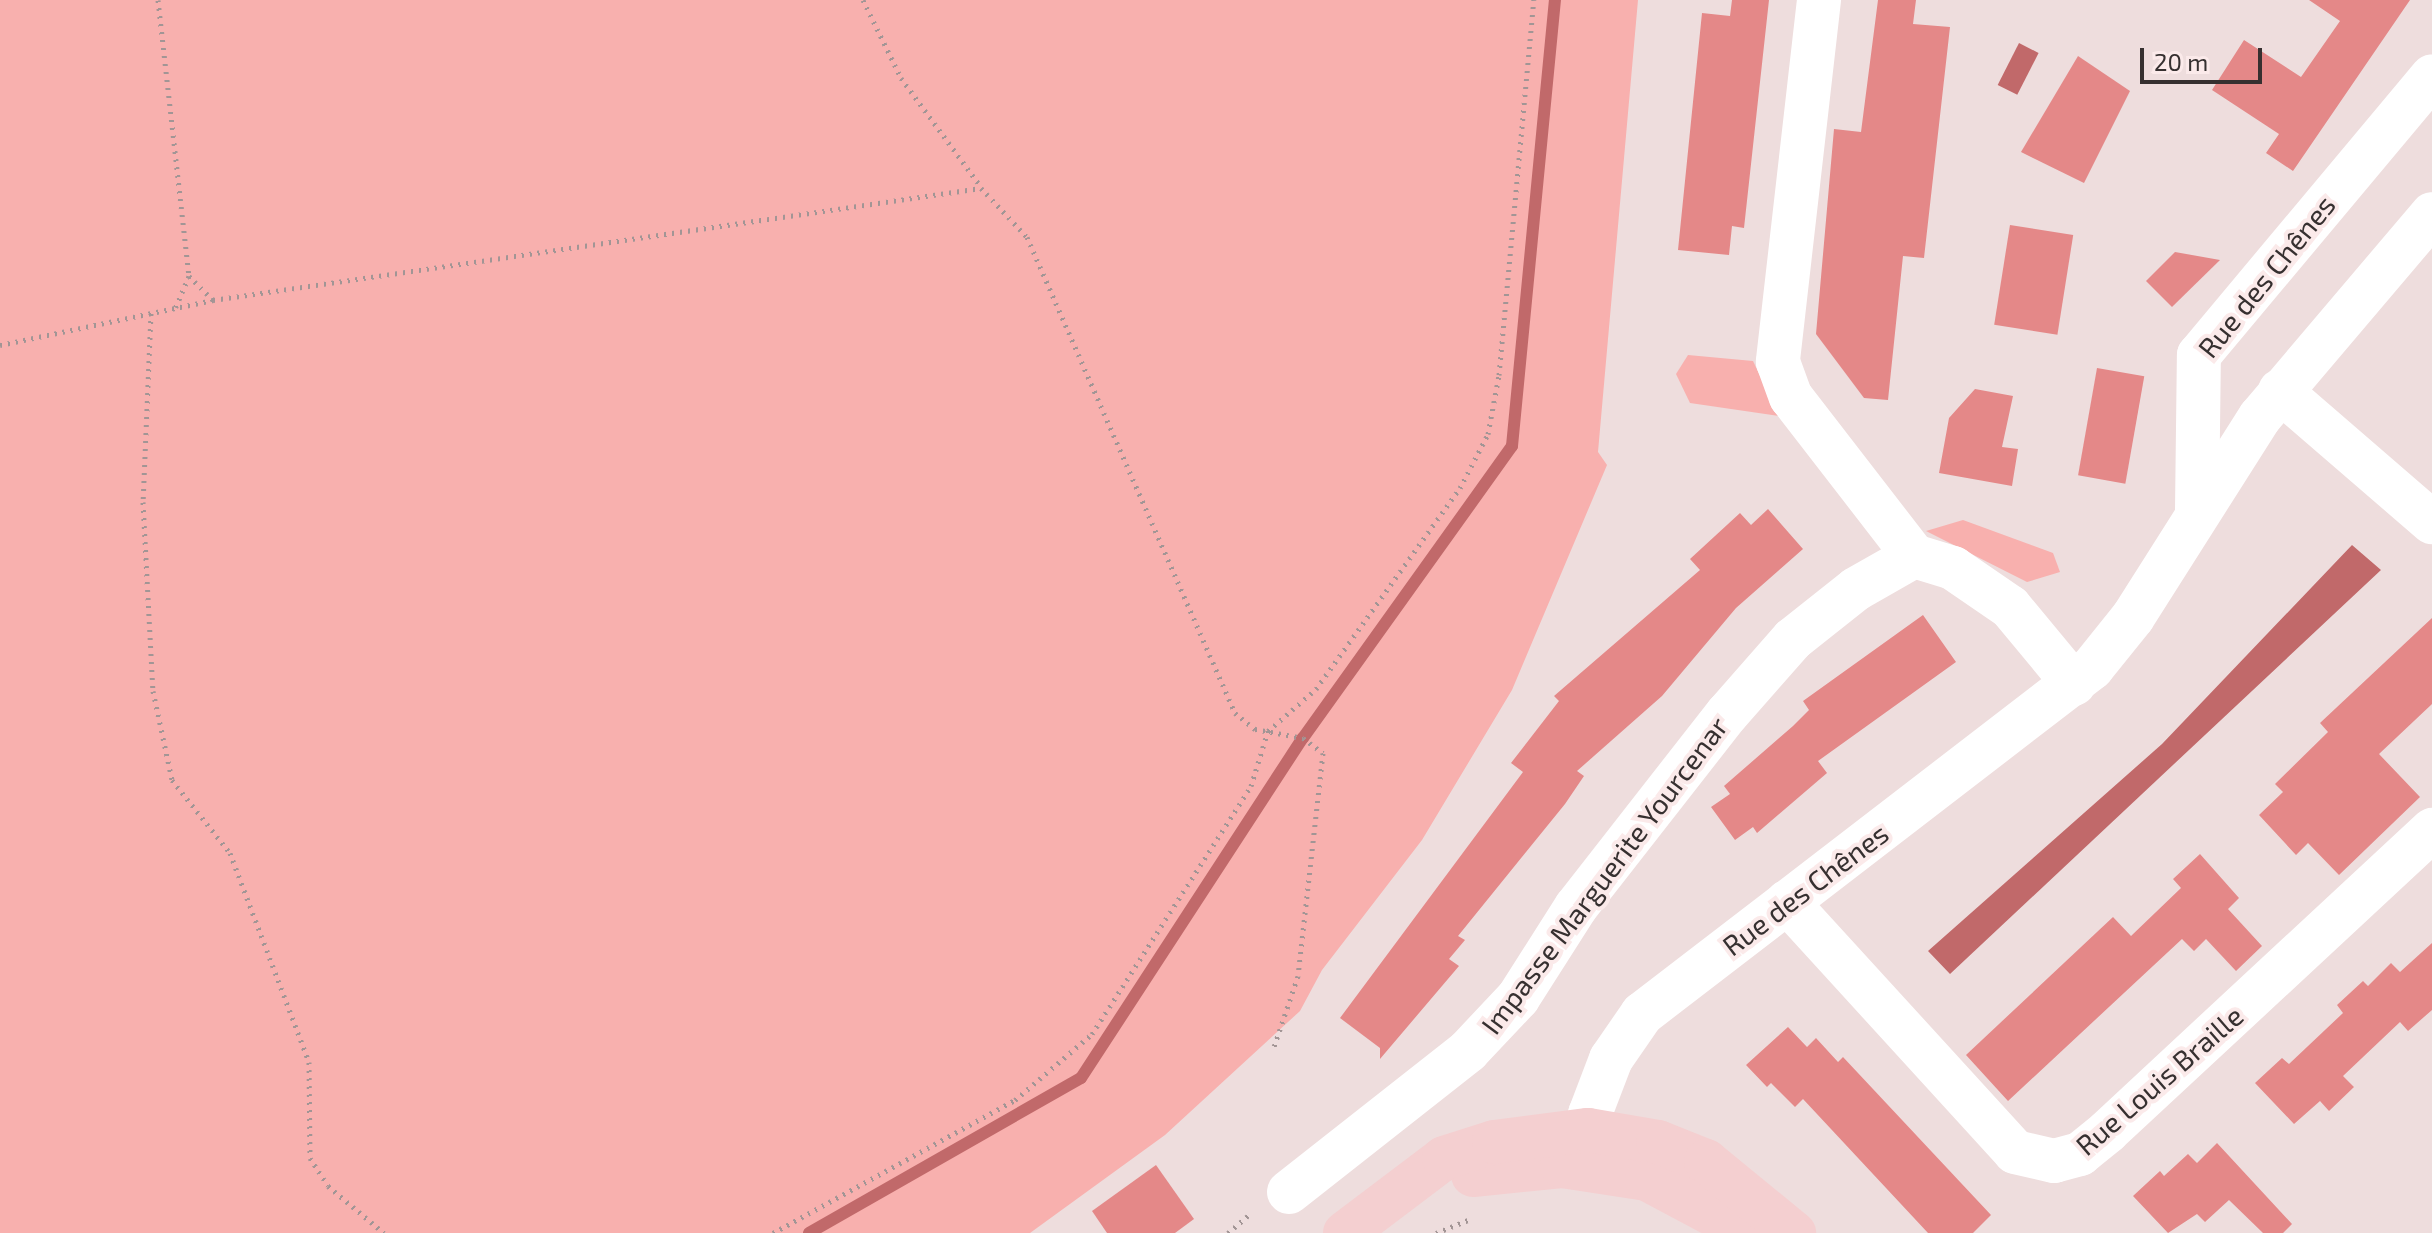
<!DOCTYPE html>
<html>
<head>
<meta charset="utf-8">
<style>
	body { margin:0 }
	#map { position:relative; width:2432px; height:1233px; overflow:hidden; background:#edd; font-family:"Exo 2",sans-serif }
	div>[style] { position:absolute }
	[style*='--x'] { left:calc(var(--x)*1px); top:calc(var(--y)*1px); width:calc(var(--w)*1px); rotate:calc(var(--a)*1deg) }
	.green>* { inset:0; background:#f8b0ae }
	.water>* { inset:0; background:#c1696a; transform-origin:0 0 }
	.stream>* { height:12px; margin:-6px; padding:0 6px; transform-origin:6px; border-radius:6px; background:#c1696a }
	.building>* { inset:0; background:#e48888; transform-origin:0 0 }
	.path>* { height:5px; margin-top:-2.5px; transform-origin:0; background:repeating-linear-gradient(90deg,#a29595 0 2px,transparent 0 8px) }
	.street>* { height:44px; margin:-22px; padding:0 22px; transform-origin:22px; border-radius:22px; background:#fff }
	.secondary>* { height:44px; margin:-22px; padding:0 22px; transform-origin:22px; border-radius:22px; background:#f4cfd0 }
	span { translate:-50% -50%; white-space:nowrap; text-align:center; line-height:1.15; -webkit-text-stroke:8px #fbeaea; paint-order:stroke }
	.street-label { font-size:28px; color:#363030 }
	.scale { position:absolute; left:2140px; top:48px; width:122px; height:36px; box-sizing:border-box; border:4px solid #363030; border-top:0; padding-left:10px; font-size:24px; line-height:28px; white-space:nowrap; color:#363030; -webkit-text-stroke:6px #fbeaea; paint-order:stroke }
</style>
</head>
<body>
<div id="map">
	<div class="green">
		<div style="clip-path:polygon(0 0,1638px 0,1598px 452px,1607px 465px,1512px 690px,1422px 840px,1322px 970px,1300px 1011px,1165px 1135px,1030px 1233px,0 1233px)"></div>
		<div style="clip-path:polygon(1688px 355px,1753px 361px,1779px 416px,1690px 403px,1676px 374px)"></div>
		<div style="clip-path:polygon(1963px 520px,2053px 553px,2060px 572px,2027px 582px,1926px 531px)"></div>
	</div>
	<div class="water">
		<div style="left:2019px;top:43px;width:22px;height:47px;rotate:27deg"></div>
		<div style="clip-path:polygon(2352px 545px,2381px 570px,1950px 974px,1928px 951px,2162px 744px)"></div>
	</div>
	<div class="stream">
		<div style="--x:809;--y:1233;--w:313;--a:-29.7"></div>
		<div style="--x:1081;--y:1078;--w:406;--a:-56.9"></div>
		<div style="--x:1303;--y:738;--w:359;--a:-54.4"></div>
		<div style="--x:1512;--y:446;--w:448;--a:-84.5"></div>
	</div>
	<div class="building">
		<div style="clip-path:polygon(1732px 0,1769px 0,1744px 228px,1732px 226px,1729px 255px,1678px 250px,1702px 13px,1730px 16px)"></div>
		<div style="clip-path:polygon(1878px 0,1916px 0,1913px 24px,1950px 27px,1924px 258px,1903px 256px,1888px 400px,1864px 398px,1816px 334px,1834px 129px,1861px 132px)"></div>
		<div style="clip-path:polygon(2309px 0,2410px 0,2293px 171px,2266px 153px,2279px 134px,2212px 90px,2244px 40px,2301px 77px,2340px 21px)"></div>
		<div style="clip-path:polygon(2078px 56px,2130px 91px,2084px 183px,2021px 152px)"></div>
		<div style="left:2010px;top:225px;width:64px;height:101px;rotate:9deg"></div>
		<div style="clip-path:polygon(2175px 252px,2220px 260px,2172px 307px,2146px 281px)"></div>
		<div style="left:2097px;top:368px;width:48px;height:109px;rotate:10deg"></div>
		<div style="clip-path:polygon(1975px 389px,2013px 396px,2002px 447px,2018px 449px,2012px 486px,1939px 473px,1949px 418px)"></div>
		<div style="clip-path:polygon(1768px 509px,1803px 549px,1736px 608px,1662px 696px,1577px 771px,1584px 776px,1565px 804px,1458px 936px,1465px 940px,1449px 959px,1459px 966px,1380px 1059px,1380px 1048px,1340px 1018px,1523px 772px,1511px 763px,1559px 701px,1554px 696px,1700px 570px,1690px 559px,1740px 513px,1751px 525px)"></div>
		<div style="clip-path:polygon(1923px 615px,1956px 662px,1818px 761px,1827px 773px,1757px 833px,1753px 827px,1735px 840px,1711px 807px,1730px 794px,1724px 786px,1793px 726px,1809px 710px,1803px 701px)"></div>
		<div style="clip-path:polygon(2432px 618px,2432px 704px,2379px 754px,2420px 797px,2339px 875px,2308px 843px,2296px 855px,2259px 815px,2283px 792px,2275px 784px,2328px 732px,2320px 723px)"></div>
		<div style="clip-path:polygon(2200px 854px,2239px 898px,2228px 909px,2262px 946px,2236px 971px,2206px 939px,2194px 951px,2182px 939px,2008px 1101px,1966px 1055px,2113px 917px,2131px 936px,2181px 888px,2173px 879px)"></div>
		<div style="clip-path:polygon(2432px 943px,2432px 1010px,2408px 1031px,2400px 1022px,2343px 1076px,2354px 1087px,2329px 1111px,2320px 1101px,2294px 1124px,2255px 1083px,2282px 1058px,2289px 1064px,2343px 1013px,2337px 1005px,2363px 981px,2368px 986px,2391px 963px,2400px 972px)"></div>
		<div style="clip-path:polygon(1788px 1027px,1807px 1047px,1816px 1038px,1838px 1062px,1843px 1057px,1991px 1215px,1973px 1233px,1928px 1233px,1803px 1099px,1795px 1107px,1771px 1083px,1767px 1087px,1746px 1065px)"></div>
		<div style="clip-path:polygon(2217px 1143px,2292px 1224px,2283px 1233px,2263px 1233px,2229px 1200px,2205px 1222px,2197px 1214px,2168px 1233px,2133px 1196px,2160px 1171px,2164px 1176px,2188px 1154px,2197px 1163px)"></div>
		<div style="clip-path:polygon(1156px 1165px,1194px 1219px,1175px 1233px,1107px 1233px,1092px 1211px)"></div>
	</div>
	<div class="path">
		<div style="--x:158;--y:0;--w:278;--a:83.6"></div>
		<div style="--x:189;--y:276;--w:34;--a:113"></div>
		<div style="--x:863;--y:0;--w:87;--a:64"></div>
		<div style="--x:901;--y:78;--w:135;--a:53.7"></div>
		<div style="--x:189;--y:276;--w:34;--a:45"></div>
		<div style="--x:151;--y:313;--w:189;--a:92.4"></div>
		<div style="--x:143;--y:502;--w:189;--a:87"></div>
		<div style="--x:153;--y:691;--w:91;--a:77.9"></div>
		<div style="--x:172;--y:780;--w:93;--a:51.5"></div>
		<div style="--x:230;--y:853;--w:223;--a:69.3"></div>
		<div style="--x:309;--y:1062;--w:96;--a:89.4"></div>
		<div style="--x:310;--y:1158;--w:33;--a:57"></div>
		<div style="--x:328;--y:1186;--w:73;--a:40"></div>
		<div style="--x:0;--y:345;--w:218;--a:-11.9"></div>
		<div style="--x:213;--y:300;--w:776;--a:-8.3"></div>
		<div style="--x:981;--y:188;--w:67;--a:46.8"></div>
		<div style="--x:1027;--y:237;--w:519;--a:66.4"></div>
		<div style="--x:1235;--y:713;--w:26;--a:39"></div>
		<div style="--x:1255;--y:729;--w:49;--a:10.6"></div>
		<div style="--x:1303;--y:738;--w:25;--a:37"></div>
		<div style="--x:1323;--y:753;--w:224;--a:96.4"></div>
		<div style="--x:1298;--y:976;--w:75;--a:108.7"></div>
		<div style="--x:773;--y:1233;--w:276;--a:-28.8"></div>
		<div style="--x:1015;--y:1100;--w:101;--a:-40.6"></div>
		<div style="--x:1092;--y:1034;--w:295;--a:-57.3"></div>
		<div style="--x:1251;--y:786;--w:58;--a:-72.8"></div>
		<div style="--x:1268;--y:731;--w:64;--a:-41.2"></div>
		<div style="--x:1316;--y:689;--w:247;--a:-54.4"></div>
		<div style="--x:1460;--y:488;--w:61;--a:-62.6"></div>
		<div style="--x:1488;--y:434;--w:60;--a:-79.4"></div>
		<div style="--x:1499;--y:375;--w:377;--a:-84.7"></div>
		<div style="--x:1228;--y:1233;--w:30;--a:-41"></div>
		<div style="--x:1436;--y:1233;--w:37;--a:-22"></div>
	</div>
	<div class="street">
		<div style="--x:1819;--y:0;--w:364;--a:96.5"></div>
		<div style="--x:1778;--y:362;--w:37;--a:70"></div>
		<div style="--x:1791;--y:397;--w:201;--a:52.3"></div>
		<div style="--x:2280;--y:391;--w:201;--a:40.8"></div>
		<div style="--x:2197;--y:510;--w:155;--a:-89.3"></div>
		<div style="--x:2199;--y:355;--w:363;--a:-50.1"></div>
		<div style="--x:1787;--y:902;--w:338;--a:47.6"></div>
		<div style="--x:2015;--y:1152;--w:40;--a:13"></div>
		<div style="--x:2054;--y:1161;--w:27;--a:-15"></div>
		<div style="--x:2080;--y:1154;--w:35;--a:-39"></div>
		<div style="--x:2107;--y:1132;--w:444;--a:-42.9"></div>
		<div style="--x:1614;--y:1156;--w:18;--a:-158"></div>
		<div style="--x:1597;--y:1149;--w:36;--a:-101"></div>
		<div style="--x:1590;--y:1114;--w:59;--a:-69.1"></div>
		<div style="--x:1611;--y:1059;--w:55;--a:-55.4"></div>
		<div style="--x:1642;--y:1014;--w:568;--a:-37.56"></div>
		<div style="--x:2092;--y:668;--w:65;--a:-51.2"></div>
		<div style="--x:2133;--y:617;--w:237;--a:-57.6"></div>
		<div style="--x:2260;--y:417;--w:266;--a:-49.7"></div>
		<div style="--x:1289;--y:1192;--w:228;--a:-38.2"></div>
		<div style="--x:1468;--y:1051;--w:73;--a:-46.7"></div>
		<div style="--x:1518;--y:998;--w:108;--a:-57.5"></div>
		<div style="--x:1576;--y:907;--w:245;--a:-52"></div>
		<div style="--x:1727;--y:714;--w:100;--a:-48.7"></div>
		<div style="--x:1793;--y:639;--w:80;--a:-38.4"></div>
		<div style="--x:1856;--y:589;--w:67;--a:-29.6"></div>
		<div style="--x:1914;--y:556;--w:41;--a:17.1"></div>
		<div style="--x:1953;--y:568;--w:69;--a:34.4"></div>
		<div style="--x:2010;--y:607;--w:100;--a:50.3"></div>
	</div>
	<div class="secondary">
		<div style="--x:1473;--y:1175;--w:89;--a:-5.8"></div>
		<div style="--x:1562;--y:1166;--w:86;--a:8.7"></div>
		<div style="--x:1647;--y:1179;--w:115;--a:28.1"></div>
		<div style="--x:1345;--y:1233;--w:124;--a:-37.1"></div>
		<div style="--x:1444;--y:1158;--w:52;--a:-17.7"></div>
		<div style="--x:1494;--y:1142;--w:95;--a:-7.3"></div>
		<div style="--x:1588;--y:1130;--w:71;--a:9.7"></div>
		<div style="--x:1658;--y:1142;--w:52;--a:21.6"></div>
		<div style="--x:1706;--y:1161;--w:114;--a:39.3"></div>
	</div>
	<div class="street-label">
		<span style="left:2266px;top:276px;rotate:-51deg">Rue des Chênes</span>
		<span style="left:1604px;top:875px;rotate:-53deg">Impasse Marguerite Yourcenar</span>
		<span style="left:1805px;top:889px;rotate:-37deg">Rue des Chênes</span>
		<span style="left:2159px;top:1080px;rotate:-41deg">Rue Louis Braille</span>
	</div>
	<div class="scale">20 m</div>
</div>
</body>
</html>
